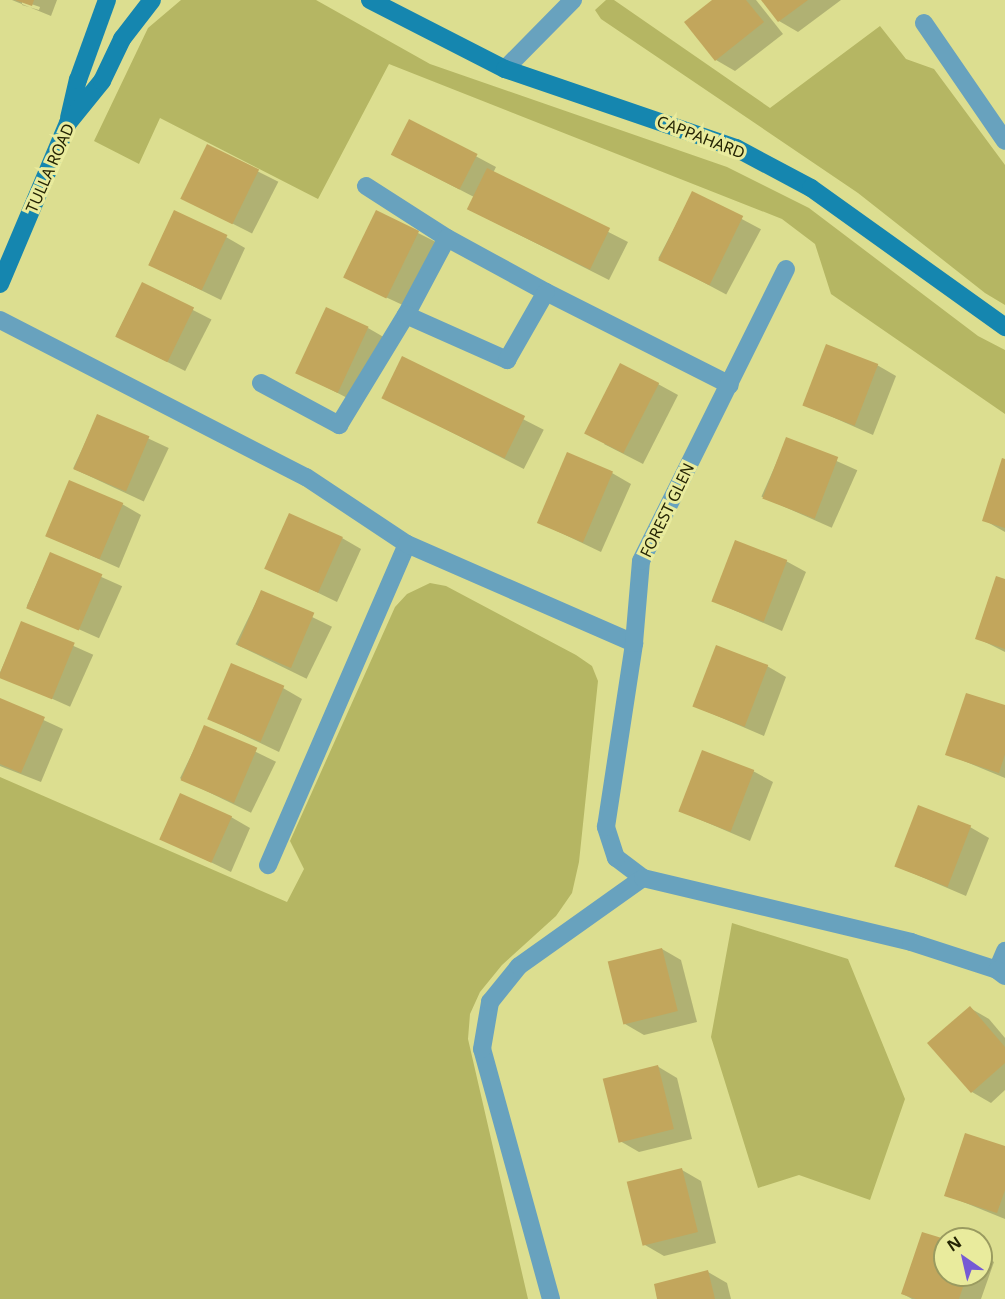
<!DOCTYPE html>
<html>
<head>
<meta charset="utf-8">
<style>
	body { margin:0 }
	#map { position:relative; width:1005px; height:1299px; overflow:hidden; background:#dcde90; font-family:"Noto Sans",sans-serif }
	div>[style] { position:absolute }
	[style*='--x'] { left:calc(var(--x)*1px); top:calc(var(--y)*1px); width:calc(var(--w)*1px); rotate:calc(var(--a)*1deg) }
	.green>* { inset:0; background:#b5b663 }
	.shadow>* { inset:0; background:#0003; transform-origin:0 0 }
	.building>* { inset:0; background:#c2a65c; transform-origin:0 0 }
	.street>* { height:18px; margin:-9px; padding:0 9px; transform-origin:9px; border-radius:9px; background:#68a2be }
	.secondary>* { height:18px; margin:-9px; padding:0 9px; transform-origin:9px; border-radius:9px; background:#1586af }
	span { translate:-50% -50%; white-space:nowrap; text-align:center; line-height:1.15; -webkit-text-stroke:6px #e9eb9d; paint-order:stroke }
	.street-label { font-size:16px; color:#242404 }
	.north { position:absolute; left:933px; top:1227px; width:60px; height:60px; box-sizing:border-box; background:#e9eb9d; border:2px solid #9a9b60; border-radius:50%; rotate:326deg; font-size:16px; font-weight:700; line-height:24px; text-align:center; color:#242404 }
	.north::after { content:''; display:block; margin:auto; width:21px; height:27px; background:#755ad4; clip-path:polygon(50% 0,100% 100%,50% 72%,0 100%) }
</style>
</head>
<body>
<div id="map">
	<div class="green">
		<div style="clip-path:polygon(181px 0,316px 0,430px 64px,727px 167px,809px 208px,978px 336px,1005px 350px,1005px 414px,831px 294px,815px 244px,782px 219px,389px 64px,318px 199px,160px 118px,139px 164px,94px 141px,148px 28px)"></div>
		<div style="clip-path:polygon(606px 0,614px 0,770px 108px,880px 26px,906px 59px,934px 69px,1005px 165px,1005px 305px,985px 293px,858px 193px,601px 19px,595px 10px)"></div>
		<div style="clip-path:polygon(430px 583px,446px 586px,576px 655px,592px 666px,598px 681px,579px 862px,572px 893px,556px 916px,502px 965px,480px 992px,470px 1014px,468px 1039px,528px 1299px,0 1299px,0 777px,287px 902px,304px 869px,290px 841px,395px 607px,407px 594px)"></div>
		<div style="clip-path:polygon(732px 923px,848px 959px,905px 1099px,870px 1200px,799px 1175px,758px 1188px,711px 1037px)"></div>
	</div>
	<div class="shadow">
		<div style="clip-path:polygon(evenodd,12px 0,57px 0,51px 16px,12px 0,22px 1px,40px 7px,39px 10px,22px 5px,22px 1px)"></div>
		<div style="clip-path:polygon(714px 0,756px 0,783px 34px,735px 71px,716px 60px)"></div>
		<div style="clip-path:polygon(763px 0,841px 0,798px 32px,779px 21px)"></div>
		<div style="clip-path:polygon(410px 121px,496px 167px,493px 173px,628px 242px,609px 280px,488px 219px,474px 197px,393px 155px)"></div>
		<div style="left:208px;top:146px;width:79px;height:58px;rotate:27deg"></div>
		<div style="left:693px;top:193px;width:77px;height:74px;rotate:28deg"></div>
		<div style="clip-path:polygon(376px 212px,438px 243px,407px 307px,364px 287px)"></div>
		<div style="clip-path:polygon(226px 237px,245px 248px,221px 300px,150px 265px)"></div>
		<div style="left:142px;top:284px;width:78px;height:58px;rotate:27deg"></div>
		<div style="clip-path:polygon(368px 328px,387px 339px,357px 403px,297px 372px)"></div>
		<div style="left:403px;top:358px;width:158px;height:44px;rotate:27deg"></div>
		<div style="clip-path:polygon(877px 365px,896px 376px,873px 435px,803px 404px)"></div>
		<div style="clip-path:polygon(658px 384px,678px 395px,643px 464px,604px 444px)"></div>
		<div style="left:98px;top:415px;width:78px;height:59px;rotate:25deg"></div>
		<div style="left:787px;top:439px;width:77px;height:63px;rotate:24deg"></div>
		<div style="clip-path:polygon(1005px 460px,1005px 532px,984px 520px)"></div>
		<div style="clip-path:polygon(612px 473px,631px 484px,601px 552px,538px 522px)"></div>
		<div style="clip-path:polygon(122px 504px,141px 515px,119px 568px,47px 536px)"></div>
		<div style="clip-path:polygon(342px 538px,361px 549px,337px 602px,267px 568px)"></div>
		<div style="left:50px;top:554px;width:79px;height:57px;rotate:24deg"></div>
		<div style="clip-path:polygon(786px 561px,806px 572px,782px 631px,713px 601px)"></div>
		<div style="clip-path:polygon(1005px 581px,1005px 652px,977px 638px)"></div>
		<div style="left:261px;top:592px;width:79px;height:58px;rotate:26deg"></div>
		<div style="left:22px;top:623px;width:78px;height:57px;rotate:24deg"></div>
		<div style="clip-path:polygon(767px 666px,786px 677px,764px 736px,694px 706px)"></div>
		<div style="clip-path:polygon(283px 688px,302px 699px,279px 752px,208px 718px)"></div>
		<div style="clip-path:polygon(0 700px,63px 729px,41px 782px,0 766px)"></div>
		<div style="clip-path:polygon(1005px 707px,1005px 778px,947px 754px)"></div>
		<div style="left:205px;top:727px;width:79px;height:57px;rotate:26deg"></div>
		<div style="clip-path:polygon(753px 771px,773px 782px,750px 841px,680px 811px)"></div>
		<div style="clip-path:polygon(231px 817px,250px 828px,231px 872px,161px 838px)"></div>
		<div style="clip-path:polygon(970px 827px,989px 838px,966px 896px,896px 866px)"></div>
		<div style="clip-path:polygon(662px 949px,681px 960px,697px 1022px,644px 1035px,625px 1024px)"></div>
		<div style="clip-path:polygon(970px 1008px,989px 1019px,1005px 1038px,1005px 1090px,991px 1103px,972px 1092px)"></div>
		<div style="clip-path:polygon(657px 1066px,677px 1078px,692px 1139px,639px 1152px,620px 1141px)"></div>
		<div style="clip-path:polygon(1005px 1148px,1005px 1219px,946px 1195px)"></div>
		<div style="clip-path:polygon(682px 1170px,701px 1181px,716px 1243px,664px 1256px,645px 1245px)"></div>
		<div style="clip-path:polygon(945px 1241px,945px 1275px,981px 1275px,981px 1254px,994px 1262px,981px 1299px,912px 1299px,903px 1294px)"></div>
		<div style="clip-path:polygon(708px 1272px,727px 1283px,731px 1299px,659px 1299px)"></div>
	</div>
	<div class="building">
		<div style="clip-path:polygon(15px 0,34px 0,32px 6px)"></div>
		<div style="clip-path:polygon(712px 0,746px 0,764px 22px,715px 61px,684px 22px)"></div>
		<div style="clip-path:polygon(761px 0,808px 0,778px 22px)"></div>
		<div style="left:409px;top:119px;width:77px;height:40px;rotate:27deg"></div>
		<div style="left:207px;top:144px;width:58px;height:61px;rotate:26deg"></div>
		<div style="left:487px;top:168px;width:137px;height:46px;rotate:26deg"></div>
		<div style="left:692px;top:191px;width:57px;height:77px;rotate:26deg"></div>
		<div style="left:174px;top:210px;width:59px;height:61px;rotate:25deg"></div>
		<div style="left:376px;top:210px;width:48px;height:75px;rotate:26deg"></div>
		<div style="left:142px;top:282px;width:58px;height:61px;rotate:26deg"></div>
		<div style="left:326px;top:307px;width:47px;height:73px;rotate:25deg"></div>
		<div style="left:826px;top:344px;width:56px;height:66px;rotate:21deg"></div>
		<div style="left:402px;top:356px;width:137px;height:47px;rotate:26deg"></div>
		<div style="left:620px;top:363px;width:44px;height:79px;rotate:27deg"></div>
		<div style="left:97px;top:414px;width:57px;height:60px;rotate:23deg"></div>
		<div style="left:786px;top:437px;width:56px;height:66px;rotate:21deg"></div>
		<div style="left:567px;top:452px;width:50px;height:77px;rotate:23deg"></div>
		<div style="clip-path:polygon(1002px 458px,1005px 459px,1005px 528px,982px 521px)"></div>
		<div style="left:69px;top:480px;width:59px;height:61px;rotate:23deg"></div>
		<div style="left:289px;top:513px;width:59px;height:61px;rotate:24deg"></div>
		<div style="left:735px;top:540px;width:56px;height:66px;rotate:21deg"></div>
		<div style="left:50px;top:552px;width:57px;height:61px;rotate:23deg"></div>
		<div style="clip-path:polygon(996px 576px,1005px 579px,1005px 649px,975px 639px)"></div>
		<div style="left:261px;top:590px;width:58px;height:60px;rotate:23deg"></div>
		<div style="left:21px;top:621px;width:58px;height:61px;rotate:22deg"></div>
		<div style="left:716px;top:645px;width:56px;height:66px;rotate:21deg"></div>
		<div style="left:231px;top:663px;width:58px;height:61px;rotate:23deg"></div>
		<div style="clip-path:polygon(966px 693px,1005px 705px,1005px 754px,999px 773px,945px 755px)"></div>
		<div style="clip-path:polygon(0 698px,45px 717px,21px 773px,0 764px)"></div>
		<div style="left:204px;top:725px;width:58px;height:60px;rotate:23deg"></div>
		<div style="left:702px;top:750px;width:56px;height:66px;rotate:21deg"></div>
		<div style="left:180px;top:793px;width:57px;height:51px;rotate:24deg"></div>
		<div style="left:918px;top:805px;width:57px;height:66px;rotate:21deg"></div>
		<div style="left:662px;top:948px;width:65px;height:56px;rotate:76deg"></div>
		<div style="clip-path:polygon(970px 1006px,1005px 1047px,1005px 1063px,971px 1093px,927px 1043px)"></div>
		<div style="left:658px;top:1065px;width:66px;height:57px;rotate:76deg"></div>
		<div style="clip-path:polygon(965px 1133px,1005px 1146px,1005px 1190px,997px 1213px,944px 1196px)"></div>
		<div style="left:682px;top:1168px;width:66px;height:57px;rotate:76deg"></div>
		<div style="clip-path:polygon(922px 1232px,945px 1239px,945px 1275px,967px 1275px,959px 1299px,916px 1299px,901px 1294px)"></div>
		<div style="clip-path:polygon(708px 1270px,715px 1299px,657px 1299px,654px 1284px)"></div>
	</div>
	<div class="street">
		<div style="--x:924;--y:23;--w:143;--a:55.5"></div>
		<div style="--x:505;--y:69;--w:97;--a:-45.4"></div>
		<div style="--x:366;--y:186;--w:96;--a:32.7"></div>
		<div style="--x:447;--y:238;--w:113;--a:28.6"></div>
		<div style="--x:546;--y:292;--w:206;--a:26.8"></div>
		<div style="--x:406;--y:315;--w:87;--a:-62"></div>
		<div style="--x:0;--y:320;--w:344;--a:27.2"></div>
		<div style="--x:306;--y:477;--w:121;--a:33.6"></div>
		<div style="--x:407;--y:544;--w:350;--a:113.4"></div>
		<div style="--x:261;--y:383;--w:89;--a:28.3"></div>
		<div style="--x:339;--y:425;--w:129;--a:-58.7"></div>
		<div style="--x:406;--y:315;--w:111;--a:24"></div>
		<div style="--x:507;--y:360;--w:78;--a:-60.2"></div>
		<div style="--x:407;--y:544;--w:248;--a:23.6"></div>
		<div style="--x:643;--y:878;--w:34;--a:-143"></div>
		<div style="--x:616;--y:858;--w:33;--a:-108"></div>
		<div style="--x:606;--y:827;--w:186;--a:-81.3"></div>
		<div style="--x:634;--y:643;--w:82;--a:-85.1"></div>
		<div style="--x:641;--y:561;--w:326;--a:-63.6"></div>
		<div style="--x:997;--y:970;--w:21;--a:-67"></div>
		<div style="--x:551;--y:1299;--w:259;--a:-105.4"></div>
		<div style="--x:482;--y:1049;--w:48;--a:-80.3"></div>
		<div style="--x:490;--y:1002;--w:46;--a:-51.1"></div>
		<div style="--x:519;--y:966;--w:152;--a:-35.4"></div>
		<div style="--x:643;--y:878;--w:276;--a:13.4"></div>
		<div style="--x:911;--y:942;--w:90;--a:18"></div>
		<div style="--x:997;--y:970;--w:10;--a:37"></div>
	</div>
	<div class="secondary">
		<div style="--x:370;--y:0;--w:152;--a:27.1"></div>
		<div style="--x:505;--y:69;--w:244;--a:18.9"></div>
		<div style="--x:736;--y:148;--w:85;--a:28.1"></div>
		<div style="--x:811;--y:188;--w:239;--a:35.6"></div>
		<div style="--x:69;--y:118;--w:39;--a:-77"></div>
		<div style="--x:78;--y:80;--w:85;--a:-70.1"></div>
		<div style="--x:0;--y:284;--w:175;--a:-67.1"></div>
		<div style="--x:68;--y:123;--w:54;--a:-51"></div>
		<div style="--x:102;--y:81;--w:47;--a:-64.5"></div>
		<div style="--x:122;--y:39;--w:49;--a:-52.4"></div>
	</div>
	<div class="street-label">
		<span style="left:701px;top:137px;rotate:21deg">CAPPAHARD</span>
		<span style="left:50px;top:168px;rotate:-66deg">TULLA ROAD</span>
		<span style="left:667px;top:510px;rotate:-64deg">FOREST GLEN</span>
	</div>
	<div class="north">N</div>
</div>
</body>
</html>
